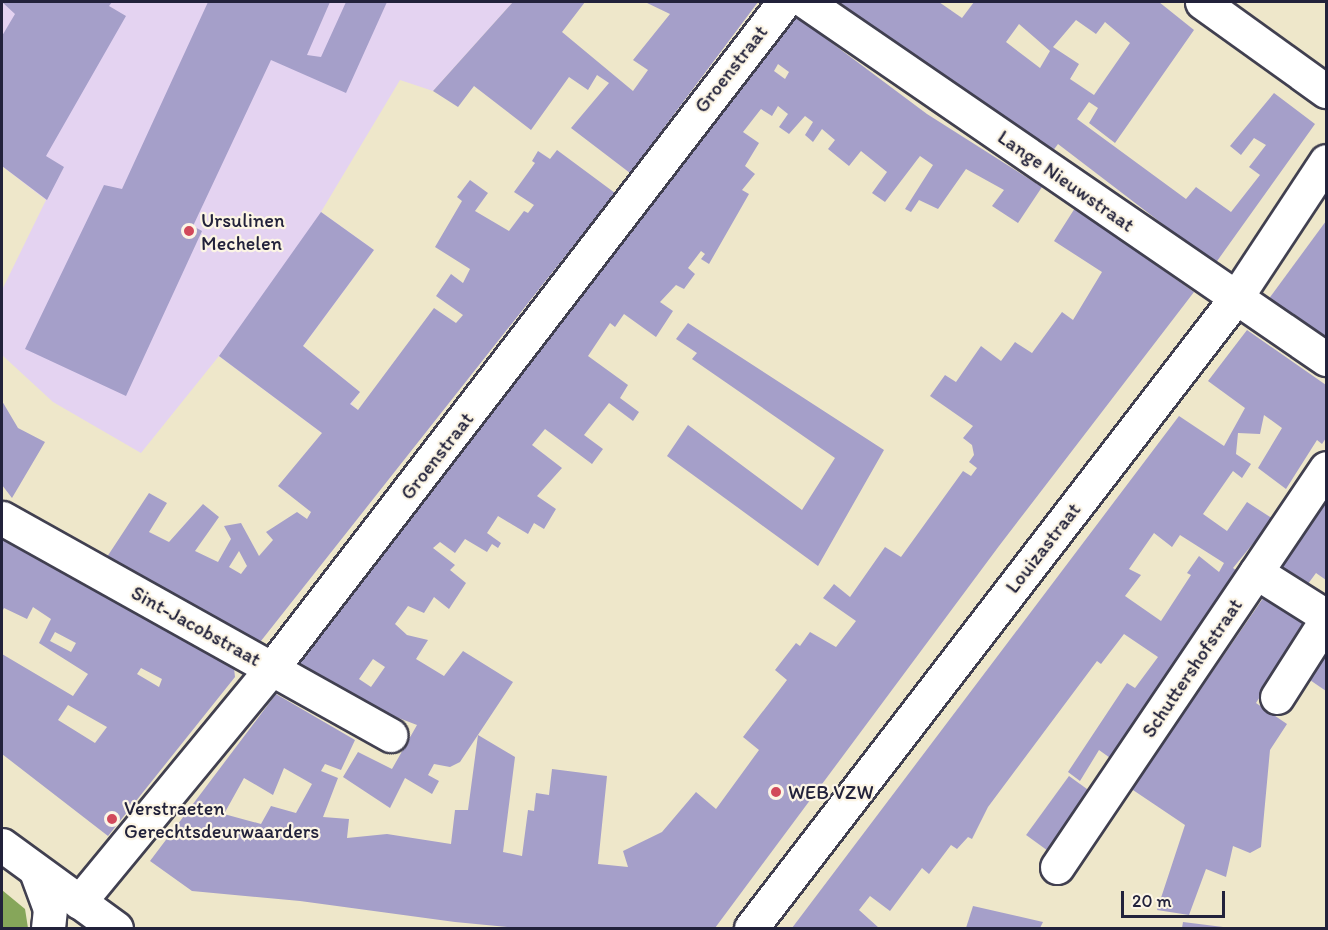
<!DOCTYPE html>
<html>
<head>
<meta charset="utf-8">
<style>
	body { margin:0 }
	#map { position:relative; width:1328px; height:930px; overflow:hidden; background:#eee7ca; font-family:Itim,sans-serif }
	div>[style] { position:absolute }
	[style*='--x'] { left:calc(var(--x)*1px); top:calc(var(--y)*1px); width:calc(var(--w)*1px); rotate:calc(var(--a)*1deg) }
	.built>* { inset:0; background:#e4d3f1 }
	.forest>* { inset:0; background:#86a65a }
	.building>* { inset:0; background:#a59fc9; transform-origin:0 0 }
	.roads { filter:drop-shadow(2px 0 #414050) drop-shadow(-2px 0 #414050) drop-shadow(0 2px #414050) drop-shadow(0 -2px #414050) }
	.minor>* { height:33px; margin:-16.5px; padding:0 16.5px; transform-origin:16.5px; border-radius:16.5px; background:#fff }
	.dots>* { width:16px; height:16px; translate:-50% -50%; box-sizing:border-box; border:3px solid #fcf5e5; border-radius:50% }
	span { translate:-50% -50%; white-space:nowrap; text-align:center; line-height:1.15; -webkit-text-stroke:4.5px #fcf5e5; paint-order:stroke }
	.street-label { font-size:20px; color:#22223b }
	.poi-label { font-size:20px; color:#22223b }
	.left { translate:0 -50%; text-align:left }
	.frame { position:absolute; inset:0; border:3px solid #22223b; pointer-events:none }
	.scale { position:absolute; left:1121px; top:891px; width:104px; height:27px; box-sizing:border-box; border:3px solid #22223b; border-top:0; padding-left:8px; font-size:18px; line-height:21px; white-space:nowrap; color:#22223b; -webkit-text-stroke:4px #fcf5e5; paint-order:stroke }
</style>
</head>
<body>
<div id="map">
	<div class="built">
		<div style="clip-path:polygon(2px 2px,513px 2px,433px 91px,400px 80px,321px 212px,374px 250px,303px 346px,360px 392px,351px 404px,358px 410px,322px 433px,219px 356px,141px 453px,53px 402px,2px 355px,2px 290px,46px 200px,2px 166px)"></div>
	</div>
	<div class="forest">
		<div style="clip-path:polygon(2px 890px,25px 909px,28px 928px,2px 928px)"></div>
	</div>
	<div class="building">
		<div style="clip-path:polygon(2px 2px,112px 2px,109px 6px,126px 16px,46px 156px,64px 167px,47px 200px,2px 166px,2px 36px,15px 14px)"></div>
		<div style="clip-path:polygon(208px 2px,330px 2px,307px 55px,321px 57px,346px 2px,387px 2px,346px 93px,271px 60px,193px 226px,202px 231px,126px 396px,25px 349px,104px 185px,122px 189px)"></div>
		<div style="clip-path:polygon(513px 2px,585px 2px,562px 32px,633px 91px,648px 70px,633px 60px,670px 14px,645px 2px,758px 2px,630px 173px,571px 128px,609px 83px,597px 75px,588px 90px,569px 77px,531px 130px,474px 86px,458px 107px,433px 91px)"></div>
		<div style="clip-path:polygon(evenodd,839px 2px,939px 2px,962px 18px,974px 2px,1159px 2px,1194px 30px,1115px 143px,1089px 123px,1098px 108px,1089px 102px,1077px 119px,1186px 199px,1196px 187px,1231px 212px,1260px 175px,1249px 167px,1266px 145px,1254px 138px,1241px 155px,1230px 146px,1274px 93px,1315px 124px,1215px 264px,1058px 144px,1052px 152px,963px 95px,839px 2px,1076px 20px,1096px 34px,1105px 22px,1130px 43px,1094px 95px,1070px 79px,1079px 64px,1053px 47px,1076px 20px,839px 2px,1019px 24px,1050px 51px,1040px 68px,1006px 42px,1019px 24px)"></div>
		<div style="clip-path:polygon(evenodd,797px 17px,927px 114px,1042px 187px,1018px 223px,992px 206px,1004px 190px,966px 169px,938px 209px,919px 200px,911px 212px,905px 209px,933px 165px,920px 156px,885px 202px,872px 193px,887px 172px,861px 151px,849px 166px,828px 149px,835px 140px,822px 129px,813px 142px,805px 135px,813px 122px,805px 116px,789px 134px,779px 127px,788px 114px,778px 106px,772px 116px,761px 109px,743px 132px,759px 143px,745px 166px,755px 174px,742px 190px,749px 194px,709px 264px,701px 259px,705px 254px,701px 251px,688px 268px,695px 274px,684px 289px,676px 285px,660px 302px,673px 311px,656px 337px,624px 314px,615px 327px,610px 323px,588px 356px,628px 385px,620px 398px,639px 412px,633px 421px,609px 403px,584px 435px,603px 449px,592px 464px,545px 429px,532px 445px,562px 468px,537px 496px,556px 509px,544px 529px,534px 523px,528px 534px,498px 516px,487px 533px,501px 543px,498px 548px,492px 544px,487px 552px,465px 539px,455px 553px,440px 542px,433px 548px,455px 565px,450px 570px,466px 583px,449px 609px,434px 597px,424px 613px,408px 606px,395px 624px,407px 635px,428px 640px,416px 659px,444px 676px,463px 651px,513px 682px,460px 762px,450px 767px,434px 764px,428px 775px,439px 781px,432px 794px,405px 778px,390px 808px,343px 777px,358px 752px,392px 769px,417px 725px,383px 712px,297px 667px,786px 18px,797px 17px,778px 64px,789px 72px,785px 79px,774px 71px,778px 64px,797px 17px,373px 659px,385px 667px,371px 687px,359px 679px,373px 659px)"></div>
		<div style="clip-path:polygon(evenodd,557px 150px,615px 193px,257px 646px,105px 560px,149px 493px,167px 503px,149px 532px,169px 542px,203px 504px,219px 517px,195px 551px,218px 562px,231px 539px,224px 526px,241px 523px,259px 556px,273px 540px,266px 532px,297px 512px,307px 519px,311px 512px,278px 486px,322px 433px,219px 356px,321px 212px,374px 250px,303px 346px,360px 392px,350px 404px,358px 410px,434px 308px,456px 323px,463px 315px,436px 296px,451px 274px,463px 283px,470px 269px,435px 247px,462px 201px,457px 197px,470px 180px,488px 193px,475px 211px,509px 231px,524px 211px,528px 213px,534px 205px,514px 192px,535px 163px,532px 161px,538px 151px,550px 159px,557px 150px,239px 551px,247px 566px,241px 574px,229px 567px,239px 551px)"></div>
		<div style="clip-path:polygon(evenodd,1075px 208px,1194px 292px,999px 546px,715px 928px,517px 928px,455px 922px,300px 901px,192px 891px,150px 861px,276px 694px,355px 740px,341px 770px,325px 764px,321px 771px,338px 778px,323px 817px,349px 819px,347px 838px,387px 834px,451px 844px,455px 810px,468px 810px,478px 735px,515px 757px,503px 852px,522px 856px,528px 810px,534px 811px,536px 793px,549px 795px,552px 769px,607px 776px,598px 864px,628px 867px,623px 851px,662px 832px,696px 792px,716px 809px,759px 750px,743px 737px,787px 680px,775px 670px,796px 643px,800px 646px,810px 632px,836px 647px,856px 621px,823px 598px,834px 584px,850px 597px,885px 547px,901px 557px,963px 471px,971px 476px,977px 468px,969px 462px,974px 455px,972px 445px,963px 438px,973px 426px,930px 396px,945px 375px,956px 382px,981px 346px,1001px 361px,1015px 342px,1032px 353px,1062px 312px,1073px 320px,1102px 272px,1054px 241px,1075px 208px,284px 768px,312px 784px,296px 813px,271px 806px,261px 824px,224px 814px,244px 778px,273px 795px,284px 768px)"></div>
		<div style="clip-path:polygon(1326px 221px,1326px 340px,1268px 300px)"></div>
		<div style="clip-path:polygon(688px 323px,884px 450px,818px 566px,667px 456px,688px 425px,802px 510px,835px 458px,692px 359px,697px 353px,676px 339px)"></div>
		<div style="clip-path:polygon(evenodd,1247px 330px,1326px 385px,1326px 438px,1322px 444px,1317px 440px,1286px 489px,1258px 468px,1282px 428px,1264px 415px,1260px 434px,1238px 433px,1236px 454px,1251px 464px,1242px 478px,1233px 471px,1203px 514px,1227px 531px,1247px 502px,1273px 519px,1233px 568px,1237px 571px,1113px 760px,1099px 750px,1080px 781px,1068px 772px,1127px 683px,1135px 688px,1158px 657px,1124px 634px,1101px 664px,1097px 661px,988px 807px,972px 839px,968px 837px,957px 849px,951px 845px,929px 874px,922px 868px,890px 911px,870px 896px,859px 910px,879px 928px,792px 928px,1179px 416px,1224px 446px,1245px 408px,1208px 381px,1247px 330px,1154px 533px,1172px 547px,1180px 535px,1224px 563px,1219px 572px,1199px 556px,1187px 573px,1191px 575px,1161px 621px,1125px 596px,1141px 575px,1129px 569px,1154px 533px)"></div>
		<div style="clip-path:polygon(2px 401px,18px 428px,45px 442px,12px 498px,2px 485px)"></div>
		<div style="clip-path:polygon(1326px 487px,1326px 580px,1316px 573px,1302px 592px,1276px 576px,1303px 532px,1299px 529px)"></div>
		<div style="clip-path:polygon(evenodd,2px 535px,234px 668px,235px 677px,108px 836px,2px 754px,2px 654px,73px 696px,88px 674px,39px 643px,51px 619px,33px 607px,27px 619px,4px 608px,2px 612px,2px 535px,55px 632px,76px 643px,71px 652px,50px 641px,55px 632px,2px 535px,141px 668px,162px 679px,159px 687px,137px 674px,141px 668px,2px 535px,68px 705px,107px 727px,95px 743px,58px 720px,68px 705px)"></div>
		<div style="clip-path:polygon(1268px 591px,1308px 620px,1256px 703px,1287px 724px,1270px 750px,1261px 847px,1250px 853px,1233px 846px,1226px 877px,1206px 869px,1189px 915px,1157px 910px,1185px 825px,1130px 788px,1187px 697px,1193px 700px)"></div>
		<div style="clip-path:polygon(1326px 650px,1326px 691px,1307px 678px)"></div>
		<div style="left:1069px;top:776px;width:26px;height:73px;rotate:36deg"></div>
		<div style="clip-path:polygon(973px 906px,1043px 922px,1040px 928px,966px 928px)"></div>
		<div style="clip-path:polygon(1183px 922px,1223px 927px,1223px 928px,1182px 928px)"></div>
	</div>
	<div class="roads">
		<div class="minor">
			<div style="--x:806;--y:2;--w:631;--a:34.47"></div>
			<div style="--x:1202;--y:2;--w:153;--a:35.7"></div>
			<div style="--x:2;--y:518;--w:445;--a:29.2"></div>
			<div style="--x:1256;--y:572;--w:83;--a:32.2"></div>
			<div style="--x:1277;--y:697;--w:91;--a:-57.5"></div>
			<div style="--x:2;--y:845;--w:141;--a:36.1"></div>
			<div style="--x:1057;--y:867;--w:481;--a:-56"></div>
			<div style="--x:36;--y:871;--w:40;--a:69.8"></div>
			<div style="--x:50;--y:909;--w:19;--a:96"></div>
			<div style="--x:79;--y:902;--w:303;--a:-50.5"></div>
			<div style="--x:272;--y:668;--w:840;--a:-52.45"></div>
			<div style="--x:751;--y:928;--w:794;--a:-52.42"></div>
			<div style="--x:1235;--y:299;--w:165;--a:-56.6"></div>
		</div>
	</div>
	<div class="dots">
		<div style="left:189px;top:231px;background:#d1495b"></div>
		<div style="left:776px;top:792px;background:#d1495b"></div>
		<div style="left:112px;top:819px;background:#d1495b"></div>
	</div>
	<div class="street-label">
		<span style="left:731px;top:69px;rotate:-52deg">Groenstraat</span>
		<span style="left:1066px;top:181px;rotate:35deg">Lange Nieuwstraat</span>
		<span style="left:437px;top:456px;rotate:-52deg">Groenstraat</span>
		<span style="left:1043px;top:548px;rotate:-52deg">Louizastraat</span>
		<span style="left:196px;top:626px;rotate:29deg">Sint-Jacobstraat</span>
		<span style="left:1192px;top:668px;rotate:-56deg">Schuttershofstraat</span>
	</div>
	<div class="poi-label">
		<span class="left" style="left:201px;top:232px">Ursulinen<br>Mechelen</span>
		<span class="left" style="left:788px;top:792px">WEB VZW</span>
		<span class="left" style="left:124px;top:820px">Verstraeten<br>Gerechtsdeurwaarders</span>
	</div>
	<div class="frame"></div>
	<div class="scale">20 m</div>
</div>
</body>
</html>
